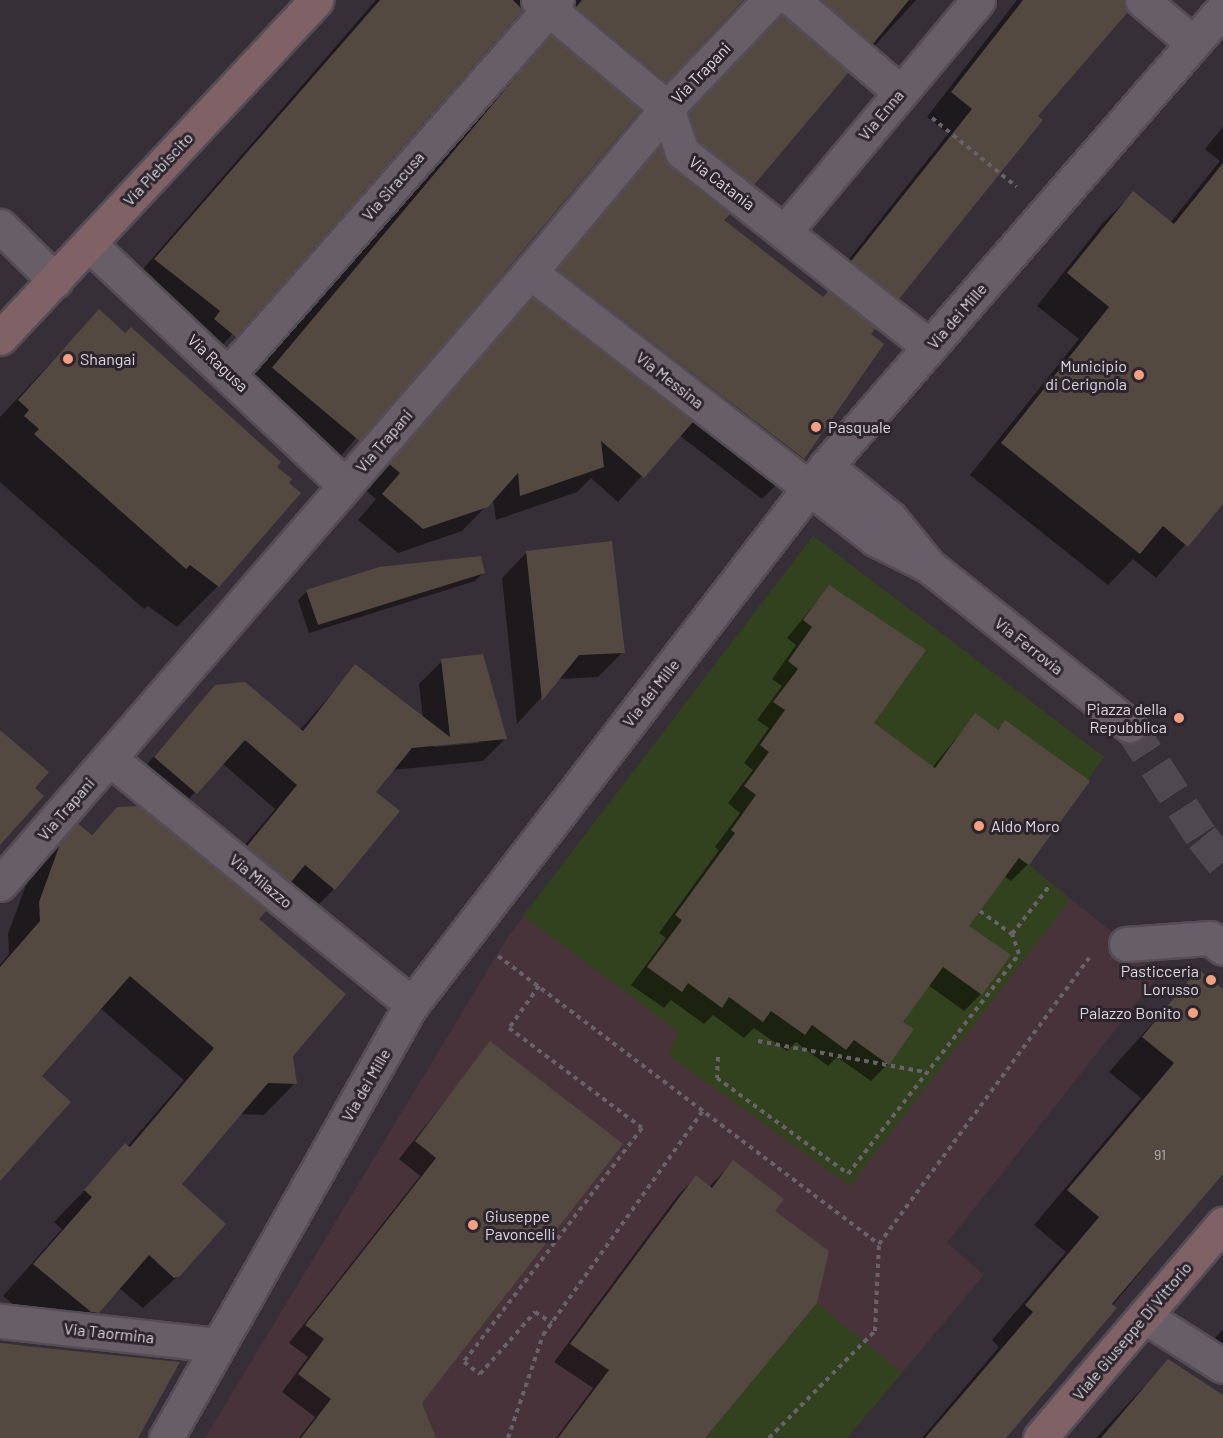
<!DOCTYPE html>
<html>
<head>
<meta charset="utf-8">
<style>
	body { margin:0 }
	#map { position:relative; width:1223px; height:1438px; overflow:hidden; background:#372f38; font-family:Barlow,sans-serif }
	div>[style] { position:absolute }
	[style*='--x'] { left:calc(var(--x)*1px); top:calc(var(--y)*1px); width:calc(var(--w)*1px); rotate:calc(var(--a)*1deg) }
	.education>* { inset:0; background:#473339 }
	.green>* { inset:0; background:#33421e }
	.shadow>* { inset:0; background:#0007 }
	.building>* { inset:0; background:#534941; transform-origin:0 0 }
	.street-tunnel>* { height:33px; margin-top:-16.5px; transform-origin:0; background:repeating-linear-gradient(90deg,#504851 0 33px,transparent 0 49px) }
	.path>* { height:4px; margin-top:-2px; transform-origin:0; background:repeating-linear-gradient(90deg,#69626a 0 4.5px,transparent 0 9px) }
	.roads { filter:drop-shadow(2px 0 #544d55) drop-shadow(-2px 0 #544d55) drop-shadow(0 2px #544d55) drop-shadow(0 -2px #544d55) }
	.street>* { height:33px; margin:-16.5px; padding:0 16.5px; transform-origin:16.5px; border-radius:16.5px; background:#675e68 }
	.secondary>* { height:33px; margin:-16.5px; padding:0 16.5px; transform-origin:16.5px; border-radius:16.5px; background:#806166 }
	.dots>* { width:16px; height:16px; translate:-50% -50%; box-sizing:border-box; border:3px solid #2d252d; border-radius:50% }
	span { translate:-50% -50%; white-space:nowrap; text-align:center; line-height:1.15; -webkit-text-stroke:6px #2d252d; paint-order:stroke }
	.number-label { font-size:14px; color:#bbb5b8 }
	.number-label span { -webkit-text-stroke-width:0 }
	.street-label { font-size:16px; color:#ded9df }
	.poi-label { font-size:16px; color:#ded9df }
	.left { translate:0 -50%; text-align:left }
	.right { translate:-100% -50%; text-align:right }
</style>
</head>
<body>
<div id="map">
	<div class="education">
		<div style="clip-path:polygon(813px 536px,1104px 757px,1029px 865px,1161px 972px,947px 1243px,984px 1275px,847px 1438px,205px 1438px,507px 938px)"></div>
	</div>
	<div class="green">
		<div style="clip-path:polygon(813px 536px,1104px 757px,1029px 865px,1070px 900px,850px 1186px,668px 1055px,679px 1032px,523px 916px)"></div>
		<div style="clip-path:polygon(817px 1303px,902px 1373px,847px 1438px,705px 1438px)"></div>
	</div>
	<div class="shadow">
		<div style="clip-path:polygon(376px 0,916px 0,859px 63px,855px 60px,844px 70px,753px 184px,728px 209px,664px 139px,778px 20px,773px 16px,733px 12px,637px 109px,334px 464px,241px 387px,548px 41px,528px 12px,519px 12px,203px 367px,124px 291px)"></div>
		<div style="clip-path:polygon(1017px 0,1107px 0,1036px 116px,898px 298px,873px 323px,827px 287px,948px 134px,927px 117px)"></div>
		<div style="clip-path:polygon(1223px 127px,1223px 501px,1156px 578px,1133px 559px,1108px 585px,970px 475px,1079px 339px,1037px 306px,1102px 224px,1133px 193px,1170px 223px,1220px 161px,1205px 149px)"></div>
		<div style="clip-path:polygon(660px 148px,669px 168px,722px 221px,803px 458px,762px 499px,679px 435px,618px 502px,591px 478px,577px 492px,496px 520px,493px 499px,462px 531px,398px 553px,358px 520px,376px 499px,365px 490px,519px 313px,517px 311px,619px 189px)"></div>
		<div style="clip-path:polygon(99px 311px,218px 586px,177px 627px,148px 606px,144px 609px,0 482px,0 417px)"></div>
		<div style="clip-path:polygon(527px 552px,623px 652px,598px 677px,558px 679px,517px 724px,502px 578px)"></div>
		<div style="clip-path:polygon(483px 573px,475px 581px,309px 633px,298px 600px,307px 591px)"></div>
		<div style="clip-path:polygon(829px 587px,872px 723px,932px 768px,975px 715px,996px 731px,1005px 722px,1028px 864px,1011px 881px,1004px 876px,967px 926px,981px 994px,964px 1011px,928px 985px,901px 1022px,888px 1064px,871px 1081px,837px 1057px,828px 1066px,796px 1042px,787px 1051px,754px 1028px,744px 1038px,713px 1015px,704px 1024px,671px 1000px,664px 1008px,631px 985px,666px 938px,659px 933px,719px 850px,715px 847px,740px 813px,728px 803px,753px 770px,744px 763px,769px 728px,757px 720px,782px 686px,772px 679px,796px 645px,787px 638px)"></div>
		<div style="clip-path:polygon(evenodd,442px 661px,506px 738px,483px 761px,392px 770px,374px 792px,334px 889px,311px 912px,225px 869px,275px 809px,222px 763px,173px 816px,132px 781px,216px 687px,300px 730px,356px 666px,423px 718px,419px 684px,442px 661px,479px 740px,479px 743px,434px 747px,434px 744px,479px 740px)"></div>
		<div style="clip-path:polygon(118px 808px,257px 919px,295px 1083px,264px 1115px,240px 1114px,180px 1184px,179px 1275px,143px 1308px,119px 1288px,66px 1344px,59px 1343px,3px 1296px,62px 1229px,54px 1222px,127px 1147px,184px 1080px,100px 1008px,40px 1076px,0 1179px,0 965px,9px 954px,8px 934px,29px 877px,78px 825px,90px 836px)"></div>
		<div style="clip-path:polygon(1199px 971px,1223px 991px,1223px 1171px,1004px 1438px,922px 1438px,999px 1347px,992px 1340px,1066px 1252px,1034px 1225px,1141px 1098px,1109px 1072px)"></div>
		<div style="clip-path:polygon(491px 1043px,420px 1403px,435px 1438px,299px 1438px,315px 1417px,282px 1392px,308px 1357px,289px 1343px,420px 1176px,399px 1159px)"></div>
		<div style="clip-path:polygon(733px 1162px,773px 1211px,703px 1438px,556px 1438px,593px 1388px,554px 1362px,679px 1194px,696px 1177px,709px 1187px)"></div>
		<div style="clip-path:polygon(1223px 1329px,1223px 1357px,1208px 1346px)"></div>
		<div style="clip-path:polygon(1168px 1361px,1223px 1397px,1223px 1438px,1096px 1438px)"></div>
	</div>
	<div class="building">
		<div style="clip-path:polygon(380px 0,513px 0,523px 10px,236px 337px,214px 319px,220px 311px,154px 259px)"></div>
		<div style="clip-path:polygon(582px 0,744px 0,666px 82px,576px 7px)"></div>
		<div style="clip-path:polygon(822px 0,909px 0,873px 44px)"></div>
		<div style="clip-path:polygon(1023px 0,1124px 0,1128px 12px,1038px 116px,1043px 120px,899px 299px,851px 261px,972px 109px,951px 92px)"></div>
		<div style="clip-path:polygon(782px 15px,849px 72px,754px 185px,698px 141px,688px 113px)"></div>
		<div style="left:551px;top:35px;width:117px;height:434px;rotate:40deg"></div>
		<div style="clip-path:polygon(660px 146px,670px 167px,730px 214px,724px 220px,823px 297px,828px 291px,876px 328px,871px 334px,884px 344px,804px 459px,557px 269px)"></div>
		<div style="clip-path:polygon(1223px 163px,1223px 504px,1188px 547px,1163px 526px,1140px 554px,1001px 443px,1109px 307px,1067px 273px,1133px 191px,1174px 224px)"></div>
		<div style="clip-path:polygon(533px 298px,693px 422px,644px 478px,601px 441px,604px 467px,520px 496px,518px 473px,488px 507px,423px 529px,382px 494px,400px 473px,389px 464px)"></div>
		<div style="clip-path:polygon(99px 309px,125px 333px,131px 327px,281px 462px,277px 467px,292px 479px,289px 483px,301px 493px,219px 587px,190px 565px,186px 569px,34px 434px,39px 429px,24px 416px,29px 410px,18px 400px)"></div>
		<div style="clip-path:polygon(612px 541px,625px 653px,579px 655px,542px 701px,526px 551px)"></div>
		<div style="clip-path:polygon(481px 556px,485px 573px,318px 625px,306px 590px,379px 567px)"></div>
		<div style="clip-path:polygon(829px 585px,926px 650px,874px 723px,935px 768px,975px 713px,998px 730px,1005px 720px,1090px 781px,1029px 865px,1019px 858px,969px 926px,1011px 955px,982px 995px,943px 967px,903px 1022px,914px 1029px,889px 1065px,854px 1040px,846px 1050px,812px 1025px,805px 1035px,771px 1011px,763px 1022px,729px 997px,722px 1008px,688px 983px,682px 992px,647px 967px,682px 920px,675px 915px,735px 833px,731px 830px,756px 795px,744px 786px,769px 752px,760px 745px,785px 710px,773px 702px,798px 669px,788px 661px,812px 627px,803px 620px)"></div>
		<div style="clip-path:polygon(483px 654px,507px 739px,412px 748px,376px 792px,400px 811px,335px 890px,305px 865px,291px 882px,247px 846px,297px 785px,245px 740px,197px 794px,154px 757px,215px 685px,245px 682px,303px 731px,355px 664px,450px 737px,441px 659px)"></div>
		<div style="clip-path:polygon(0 730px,49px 772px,35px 788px,44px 796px,0 845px)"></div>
		<div style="clip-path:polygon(138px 806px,267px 910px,259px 919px,346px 994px,293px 1056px,297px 1084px,268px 1083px,182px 1184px,226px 1224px,180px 1276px,174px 1278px,149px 1255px,99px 1313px,91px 1312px,33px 1264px,92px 1197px,84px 1190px,125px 1143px,130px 1147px,214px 1048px,130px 976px,42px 1076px,71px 1102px,0 1181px,0 967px,40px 921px,39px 902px,60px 844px,77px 823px,92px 835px,117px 807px)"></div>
		<div style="clip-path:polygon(1198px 969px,1223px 989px,1223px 1174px,1112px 1304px,1117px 1308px,1006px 1438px,925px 1438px,1033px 1312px,1025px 1305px,1099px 1217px,1067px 1190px,1174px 1063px,1142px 1037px)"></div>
		<div style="clip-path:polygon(490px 1041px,623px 1144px,422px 1403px,436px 1438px,301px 1438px,331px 1399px,298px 1374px,324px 1339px,305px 1325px,436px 1158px,415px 1141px)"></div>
		<div style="clip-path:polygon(733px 1160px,784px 1199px,775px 1211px,829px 1251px,817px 1303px,705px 1438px,558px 1438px,609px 1370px,570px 1344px,696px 1175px,712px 1188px)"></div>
		<div style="clip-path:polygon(0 1343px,35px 1347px,180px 1362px,138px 1438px,0 1438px)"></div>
		<div style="clip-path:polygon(1168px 1359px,1223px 1395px,1223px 1438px,1101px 1438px)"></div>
	</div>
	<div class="street-tunnel">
		<div style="--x:1129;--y:725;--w:134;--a:56.9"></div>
		<div style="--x:1202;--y:837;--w:33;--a:51"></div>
	</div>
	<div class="path">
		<div style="--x:932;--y:118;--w:109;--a:39.1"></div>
		<div style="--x:980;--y:911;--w:39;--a:36"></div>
		<div style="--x:498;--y:956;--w:478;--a:37.1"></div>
		<div style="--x:539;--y:986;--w:52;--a:125.5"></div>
		<div style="--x:509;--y:1028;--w:166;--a:36.9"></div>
		<div style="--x:642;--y:1128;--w:294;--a:127.3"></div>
		<div style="--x:464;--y:1362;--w:20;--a:37"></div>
		<div style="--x:480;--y:1374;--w:83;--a:-48.4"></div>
		<div style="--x:535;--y:1312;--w:20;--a:33"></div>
		<div style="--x:758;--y:1041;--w:171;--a:10.5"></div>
		<div style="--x:718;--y:1057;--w:21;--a:93"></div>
		<div style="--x:717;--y:1078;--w:162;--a:36.2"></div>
		<div style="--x:848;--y:1174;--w:279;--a:-52.1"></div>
		<div style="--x:1019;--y:954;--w:21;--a:-109"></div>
		<div style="--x:1012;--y:934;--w:63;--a:-52"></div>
		<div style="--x:508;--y:1438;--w:109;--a:-71.2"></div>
		<div style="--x:543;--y:1335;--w:277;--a:-54.5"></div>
		<div style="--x:769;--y:1438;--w:151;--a:-45.3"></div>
		<div style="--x:875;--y:1331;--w:87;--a:-87.4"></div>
		<div style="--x:879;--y:1244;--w:355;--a:-53.7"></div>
	</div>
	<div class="roads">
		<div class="street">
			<div style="--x:538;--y:0;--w:168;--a:39.9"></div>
			<div style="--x:667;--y:108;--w:46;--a:71.2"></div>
			<div style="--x:682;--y:152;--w:315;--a:38.2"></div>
			<div style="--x:793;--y:0;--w:141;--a:40.7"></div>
			<div style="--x:1142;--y:0;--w:67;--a:40.1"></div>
			<div style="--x:0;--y:226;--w:78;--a:44.5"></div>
			<div style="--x:785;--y:231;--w:301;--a:-50.1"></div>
			<div style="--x:89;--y:244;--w:352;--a:43.3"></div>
			<div style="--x:530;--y:272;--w:436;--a:37.7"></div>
			<div style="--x:875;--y:539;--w:60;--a:26.6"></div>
			<div style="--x:230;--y:372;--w:495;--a:-48.7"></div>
			<div style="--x:826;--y:466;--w:82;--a:39.1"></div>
			<div style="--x:890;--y:518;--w:62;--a:50.9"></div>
			<div style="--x:929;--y:566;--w:256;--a:38.5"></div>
			<div style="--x:110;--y:759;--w:389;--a:39.1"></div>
			<div style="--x:0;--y:884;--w:810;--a:-49.11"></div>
			<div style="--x:530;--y:272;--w:214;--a:-50.1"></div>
			<div style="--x:667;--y:108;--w:149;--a:-46.4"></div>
			<div style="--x:1126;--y:944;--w:84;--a:-4.1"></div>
			<div style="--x:1210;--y:938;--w:16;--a:38"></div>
			<div style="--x:1144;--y:1316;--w:93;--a:32.3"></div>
			<div style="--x:0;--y:1321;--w:219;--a:6.3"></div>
			<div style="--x:166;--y:1438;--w:499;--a:-60.5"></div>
			<div style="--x:412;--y:1004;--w:679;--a:-52.42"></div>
			<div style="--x:826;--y:466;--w:605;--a:-49.02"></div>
		</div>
		<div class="secondary">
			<div style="--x:0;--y:338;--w:463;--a:-46.9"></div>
			<div style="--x:1040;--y:1438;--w:282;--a:-49.5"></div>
		</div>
	</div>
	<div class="dots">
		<div style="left:68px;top:359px;background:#f2a081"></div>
		<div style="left:1139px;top:375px;background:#f2a081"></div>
		<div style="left:816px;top:427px;background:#f2a081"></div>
		<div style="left:1179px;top:718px;background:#f2a081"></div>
		<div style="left:979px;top:826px;background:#f2a081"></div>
		<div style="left:1211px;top:980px;background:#f2a081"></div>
		<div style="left:1193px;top:1013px;background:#f2a081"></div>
		<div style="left:473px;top:1225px;background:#f2a081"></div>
	</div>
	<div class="number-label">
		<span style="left:1160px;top:1155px">91</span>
	</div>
	<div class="street-label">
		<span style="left:701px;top:73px;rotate:-46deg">Via Trapani</span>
		<span style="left:881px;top:115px;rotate:-50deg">Via Enna</span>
		<span style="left:158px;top:169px;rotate:-47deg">Via Plebiscito</span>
		<span style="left:722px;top:183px;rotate:37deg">Via Catania</span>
		<span style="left:393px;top:186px;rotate:-49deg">Via Siracusa</span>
		<span style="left:957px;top:316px;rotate:-49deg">Via dei Mille</span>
		<span style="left:218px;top:363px;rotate:43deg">Via Ragusa</span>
		<span style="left:670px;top:380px;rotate:38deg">Via Messina</span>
		<span style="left:384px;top:441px;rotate:-49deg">Via Trapani</span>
		<span style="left:1029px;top:646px;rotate:38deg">Via Ferrovia</span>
		<span style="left:651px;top:693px;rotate:-52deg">Via dei Mille</span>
		<span style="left:66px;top:809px;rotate:-49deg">Via Trapani</span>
		<span style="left:261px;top:881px;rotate:39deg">Via Milazzo</span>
		<span style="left:366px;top:1085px;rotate:-60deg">Via dei Mille</span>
		<span style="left:1132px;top:1331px;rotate:-50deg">Viale Giuseppe Di Vittorio</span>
		<span style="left:109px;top:1333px;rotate:6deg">Via Taormina</span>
	</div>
	<div class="poi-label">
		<span class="left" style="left:80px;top:359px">Shangai</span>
		<span class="right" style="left:1127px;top:375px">Municipio<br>di Cerignola</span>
		<span class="left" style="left:828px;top:427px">Pasquale</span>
		<span class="right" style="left:1167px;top:718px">Piazza della<br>Repubblica</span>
		<span class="left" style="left:991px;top:826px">Aldo Moro</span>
		<span class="right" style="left:1199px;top:980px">Pasticceria<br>Lorusso</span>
		<span class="right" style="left:1181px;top:1013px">Palazzo Bonito</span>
		<span class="left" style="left:485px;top:1225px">Giuseppe<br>Pavoncelli</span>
	</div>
</div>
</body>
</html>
